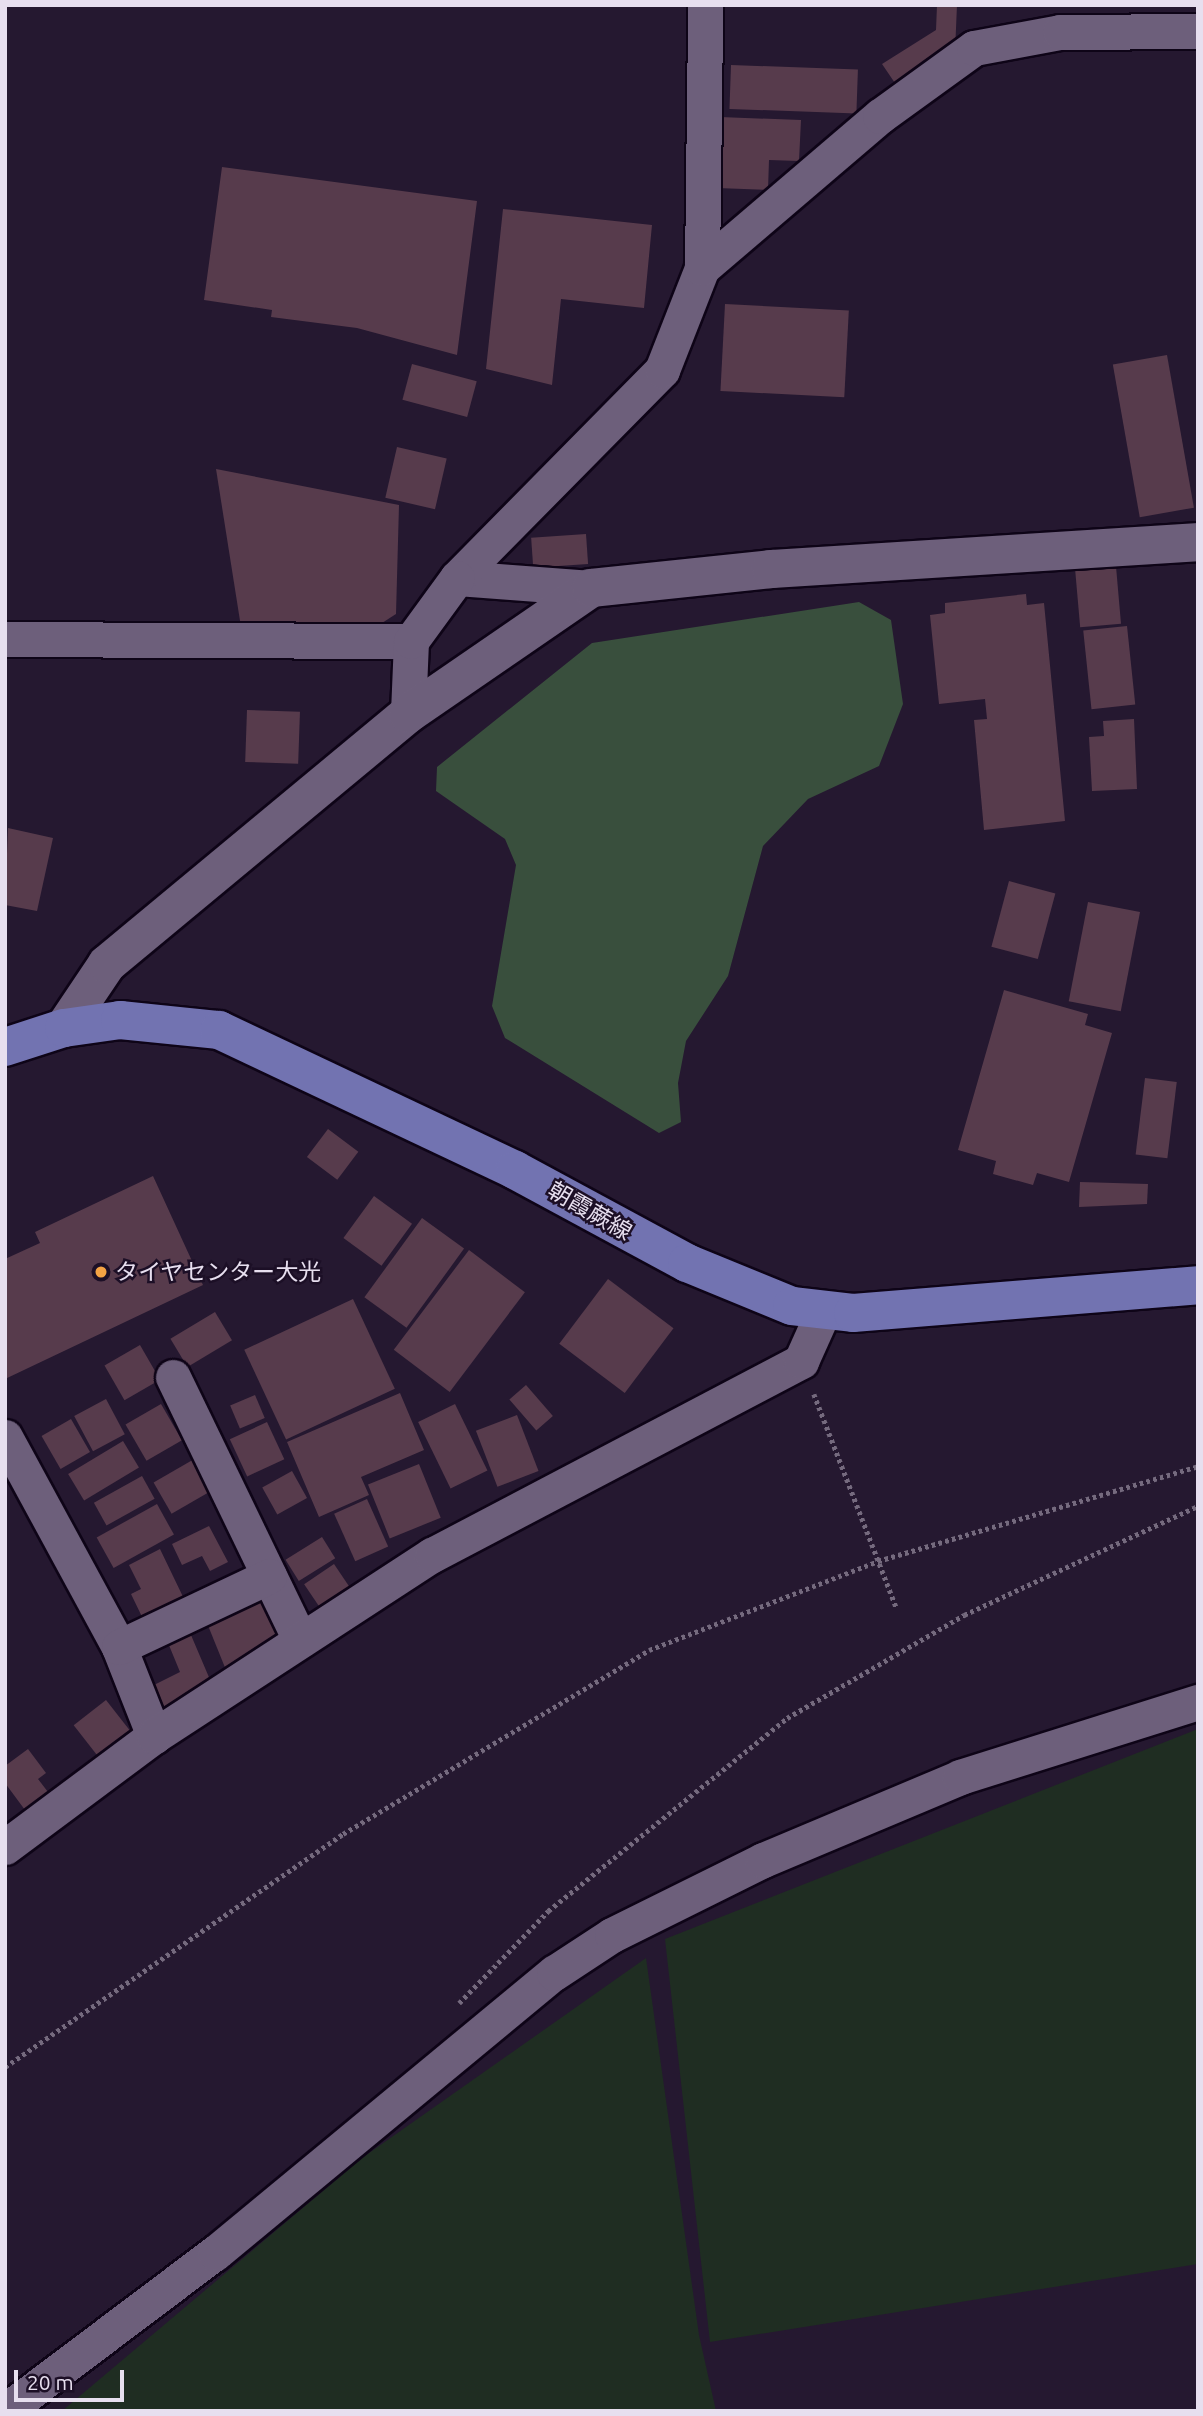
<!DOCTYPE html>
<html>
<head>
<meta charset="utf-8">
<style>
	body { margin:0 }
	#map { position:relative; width:1203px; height:2416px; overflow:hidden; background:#251830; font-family:Ubuntu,"Noto Sans JP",sans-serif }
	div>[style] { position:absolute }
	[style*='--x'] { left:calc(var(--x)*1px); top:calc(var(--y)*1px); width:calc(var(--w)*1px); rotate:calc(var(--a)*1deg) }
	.green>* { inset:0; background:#1f2d22 }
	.forest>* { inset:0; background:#394f3d }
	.building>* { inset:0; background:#573b4c; transform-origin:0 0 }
	.path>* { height:4.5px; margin-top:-2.25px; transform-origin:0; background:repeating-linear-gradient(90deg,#756a7e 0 3.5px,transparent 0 7px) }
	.roads { filter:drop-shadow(2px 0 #0e0417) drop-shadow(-2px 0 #0e0417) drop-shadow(0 2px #0e0417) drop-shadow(0 -2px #0e0417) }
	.street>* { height:35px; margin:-17.5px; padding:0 17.5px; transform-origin:17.5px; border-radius:17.5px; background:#6d5f7b }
	.secondary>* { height:38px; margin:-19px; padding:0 19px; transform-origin:19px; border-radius:19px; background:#6d5f7b }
	.primary>* { height:38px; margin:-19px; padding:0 19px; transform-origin:19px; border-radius:19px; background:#7273b1 }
	.dots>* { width:19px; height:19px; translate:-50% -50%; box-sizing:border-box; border:4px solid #1c0f26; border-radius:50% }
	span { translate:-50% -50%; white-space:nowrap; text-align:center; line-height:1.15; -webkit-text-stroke:5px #1c0f26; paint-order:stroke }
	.street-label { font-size:23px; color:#e7dfef }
	.poi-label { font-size:23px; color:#e7dfef }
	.left { translate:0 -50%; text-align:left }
	.frame { position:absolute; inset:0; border:7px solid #e7dfef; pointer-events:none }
	.scale { position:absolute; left:14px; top:2370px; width:110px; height:32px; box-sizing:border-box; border:4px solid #e7dfef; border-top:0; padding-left:9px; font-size:21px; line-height:24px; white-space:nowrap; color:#e7dfef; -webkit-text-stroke:5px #1c0f26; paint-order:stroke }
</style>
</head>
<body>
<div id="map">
	<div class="green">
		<div style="clip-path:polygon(1198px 1729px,1198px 2264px,710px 2342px,665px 1939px)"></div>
		<div style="clip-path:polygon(646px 1958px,699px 2335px,716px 2411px,62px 2411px,362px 2158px)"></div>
	</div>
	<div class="forest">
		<div style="clip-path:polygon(859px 602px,891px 620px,903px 704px,879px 766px,808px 799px,763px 846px,728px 976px,686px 1041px,678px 1083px,681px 1122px,659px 1133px,505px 1038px,492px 1006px,516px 865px,505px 839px,436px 791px,437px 767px,592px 643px)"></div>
	</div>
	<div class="building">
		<div style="clip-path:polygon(937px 5px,957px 5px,955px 52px,899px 89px,882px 64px,936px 30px)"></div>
		<div style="left:731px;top:65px;width:127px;height:44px;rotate:2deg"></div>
		<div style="clip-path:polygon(720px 117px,801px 120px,799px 161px,769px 160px,768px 190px,717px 188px)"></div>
		<div style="clip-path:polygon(222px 167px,477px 201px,457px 355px,357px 328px,271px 317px,272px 310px,204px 300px)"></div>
		<div style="clip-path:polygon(503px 209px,652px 225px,644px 308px,561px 299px,552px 385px,486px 369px)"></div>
		<div style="left:725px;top:304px;width:124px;height:87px;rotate:3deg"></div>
		<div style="left:1167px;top:355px;width:155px;height:55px;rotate:80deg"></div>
		<div style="left:412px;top:364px;width:67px;height:37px;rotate:15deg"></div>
		<div style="left:397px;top:447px;width:51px;height:52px;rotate:13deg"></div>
		<div style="clip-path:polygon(216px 469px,399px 505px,396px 614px,382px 623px,241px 627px)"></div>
		<div style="left:586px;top:534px;width:30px;height:55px;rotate:86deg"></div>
		<div style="left:1115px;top:555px;width:69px;height:41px;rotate:85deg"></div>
		<div style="clip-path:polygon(1026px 594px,1027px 605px,1044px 603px,1065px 821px,984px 830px,974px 720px,987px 719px,985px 699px,939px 704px,930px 615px,945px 613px,945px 603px)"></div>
		<div style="left:1127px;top:626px;width:79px;height:44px;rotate:84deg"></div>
		<div style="left:247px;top:710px;width:53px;height:52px;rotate:2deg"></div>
		<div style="clip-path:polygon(1134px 719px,1137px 789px,1092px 791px,1089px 737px,1104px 736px,1103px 721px)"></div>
		<div style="clip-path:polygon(8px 828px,53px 838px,37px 911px,5px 905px)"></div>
		<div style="left:1009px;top:881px;width:48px;height:68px;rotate:15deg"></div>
		<div style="left:1088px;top:902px;width:53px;height:101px;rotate:11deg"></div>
		<div style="clip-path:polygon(1004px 990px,1088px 1014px,1085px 1025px,1112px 1033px,1069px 1182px,1037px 1173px,1033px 1185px,993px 1174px,996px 1161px,958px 1150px)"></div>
		<div style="left:1145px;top:1078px;width:32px;height:77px;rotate:7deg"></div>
		<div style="left:328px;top:1129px;width:38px;height:35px;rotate:37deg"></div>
		<div style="clip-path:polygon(153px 1176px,203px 1285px,5px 1379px,5px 1259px,40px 1243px,35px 1232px)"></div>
		<div style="clip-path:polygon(1080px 1182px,1148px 1184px,1147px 1204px,1079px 1207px)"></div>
		<div style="left:374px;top:1196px;width:47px;height:52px;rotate:36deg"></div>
		<div style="left:422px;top:1218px;width:52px;height:98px;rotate:36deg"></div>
		<div style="left:469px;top:1250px;width:70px;height:125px;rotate:37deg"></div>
		<div style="left:608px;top:1279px;width:82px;height:81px;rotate:37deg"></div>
		<div style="left:353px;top:1299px;width:99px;height:120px;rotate:65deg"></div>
		<div style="left:215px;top:1312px;width:33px;height:52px;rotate:59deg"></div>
		<div style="left:140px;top:1345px;width:40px;height:41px;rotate:60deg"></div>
		<div style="left:526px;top:1385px;width:41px;height:22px;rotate:49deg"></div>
		<div style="clip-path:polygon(400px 1393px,424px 1450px,361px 1477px,369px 1495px,319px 1517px,287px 1442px)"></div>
		<div style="left:255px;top:1395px;width:25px;height:27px;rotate:67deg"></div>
		<div style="left:106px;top:1399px;width:40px;height:36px;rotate:62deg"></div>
		<div style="left:161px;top:1404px;width:42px;height:41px;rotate:60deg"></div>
		<div style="left:455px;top:1404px;width:74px;height:41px;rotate:64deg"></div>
		<div style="left:517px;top:1415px;width:60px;height:44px;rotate:69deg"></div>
		<div style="left:71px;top:1419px;width:38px;height:34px;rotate:60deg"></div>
		<div style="left:267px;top:1422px;width:41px;height:41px;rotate:65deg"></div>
		<div style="left:123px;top:1441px;width:31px;height:64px;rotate:59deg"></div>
		<div style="left:196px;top:1458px;width:36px;height:49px;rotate:60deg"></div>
		<div style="left:419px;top:1464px;width:58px;height:55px;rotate:68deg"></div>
		<div style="left:292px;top:1471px;width:31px;height:34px;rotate:61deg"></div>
		<div style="left:142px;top:1476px;width:26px;height:55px;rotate:61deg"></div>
		<div style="left:367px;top:1499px;width:52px;height:36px;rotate:66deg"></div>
		<div style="left:157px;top:1504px;width:35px;height:69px;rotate:61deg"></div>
		<div style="clip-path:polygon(209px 1526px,228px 1562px,210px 1571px,202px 1556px,182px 1565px,172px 1544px)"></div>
		<div style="left:322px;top:1537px;width:25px;height:43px;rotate:58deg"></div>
		<div style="clip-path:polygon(160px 1549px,186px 1603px,145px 1623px,131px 1594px,141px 1589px,129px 1565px)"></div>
		<div style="left:334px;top:1564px;width:29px;height:36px;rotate:56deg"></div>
		<div style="clip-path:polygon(265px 1599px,280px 1636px,226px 1670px,207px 1623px)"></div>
		<div style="clip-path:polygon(188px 1628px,211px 1682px,160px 1716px,146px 1689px,180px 1672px,166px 1638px)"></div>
		<div style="left:106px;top:1700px;width:41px;height:41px;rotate:52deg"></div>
		<div style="clip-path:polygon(28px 1749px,46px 1773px,38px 1779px,48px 1792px,25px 1810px,5px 1783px,5px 1766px)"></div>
	</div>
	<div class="path">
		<div style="--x:814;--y:1394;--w:228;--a:68.9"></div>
		<div style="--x:459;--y:2003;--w:128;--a:-45.9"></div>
		<div style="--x:548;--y:1911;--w:307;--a:-38.9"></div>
		<div style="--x:787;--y:1718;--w:205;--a:-30.2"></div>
		<div style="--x:964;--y:1615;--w:258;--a:-25"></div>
		<div style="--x:5;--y:2067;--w:411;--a:-34.6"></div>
		<div style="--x:343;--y:1834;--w:357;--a:-31"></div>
		<div style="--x:649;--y:1650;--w:246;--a:-21.2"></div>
		<div style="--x:878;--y:1561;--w:334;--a:-16.5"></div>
	</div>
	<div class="roads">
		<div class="street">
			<div style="--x:702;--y:268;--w:234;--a:-40.5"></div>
			<div style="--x:880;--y:116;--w:116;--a:-35.9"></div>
			<div style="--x:974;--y:48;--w:87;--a:-10.5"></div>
			<div style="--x:1060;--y:32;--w:138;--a:-0.4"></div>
			<div style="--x:591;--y:588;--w:134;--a:-175.7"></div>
			<div style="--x:457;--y:578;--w:292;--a:-45.4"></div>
			<div style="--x:662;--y:370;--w:110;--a:-68.6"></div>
			<div style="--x:702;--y:268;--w:263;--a:-89.3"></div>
			<div style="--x:5;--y:639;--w:406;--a:0.3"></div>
			<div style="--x:411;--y:641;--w:73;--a:92.4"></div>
			<div style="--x:411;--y:641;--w:78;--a:-53.9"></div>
			<div style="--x:173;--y:1377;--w:292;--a:64.2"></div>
			<div style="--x:5;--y:1437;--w:239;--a:61.5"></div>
			<div style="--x:119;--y:1647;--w:96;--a:68.5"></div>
			<div style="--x:119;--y:1647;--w:166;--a:-25.3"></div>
			<div style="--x:5;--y:1847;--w:186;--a:-36.7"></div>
			<div style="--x:154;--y:1736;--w:332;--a:-33.1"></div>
			<div style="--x:432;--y:1555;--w:417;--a:-27.7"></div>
			<div style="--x:801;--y:1361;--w:54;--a:-65.8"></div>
			<div style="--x:5;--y:2411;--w:263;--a:-37"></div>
			<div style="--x:215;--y:2253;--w:440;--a:-39.6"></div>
			<div style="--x:554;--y:1973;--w:69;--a:-33.2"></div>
			<div style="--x:612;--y:1935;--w:169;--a:-26.4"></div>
			<div style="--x:763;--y:1860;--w:214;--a:-22.8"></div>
			<div style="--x:960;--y:1777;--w:250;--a:-17.5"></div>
		</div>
		<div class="secondary">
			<div style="--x:64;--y:1028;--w:77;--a:-56.1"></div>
			<div style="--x:107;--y:964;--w:391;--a:-39.7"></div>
			<div style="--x:408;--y:714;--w:222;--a:-34.5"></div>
			<div style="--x:591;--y:588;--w:181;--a:-6"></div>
			<div style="--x:771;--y:569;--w:428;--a:-3.6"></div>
		</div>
		<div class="primary">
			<div style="--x:5;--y:1047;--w:62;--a:-17.9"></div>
			<div style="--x:64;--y:1028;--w:57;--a:-8.1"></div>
			<div style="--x:120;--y:1020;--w:100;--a:5.8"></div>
			<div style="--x:219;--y:1030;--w:327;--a:25.3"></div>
			<div style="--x:515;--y:1170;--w:196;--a:28.4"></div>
			<div style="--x:687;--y:1263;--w:113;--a:22.3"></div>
			<div style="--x:792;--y:1306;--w:61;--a:6.5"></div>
			<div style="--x:853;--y:1313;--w:346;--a:-4.6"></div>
		</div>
	</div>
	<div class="dots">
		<div style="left:101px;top:1272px;background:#f4a344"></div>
	</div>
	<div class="street-label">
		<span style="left:590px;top:1211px;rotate:30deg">朝霞蕨線</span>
	</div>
	<div class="poi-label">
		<span class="left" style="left:115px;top:1272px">タイヤセンター大光</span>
	</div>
	<div class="frame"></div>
	<div class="scale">20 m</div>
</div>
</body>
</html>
